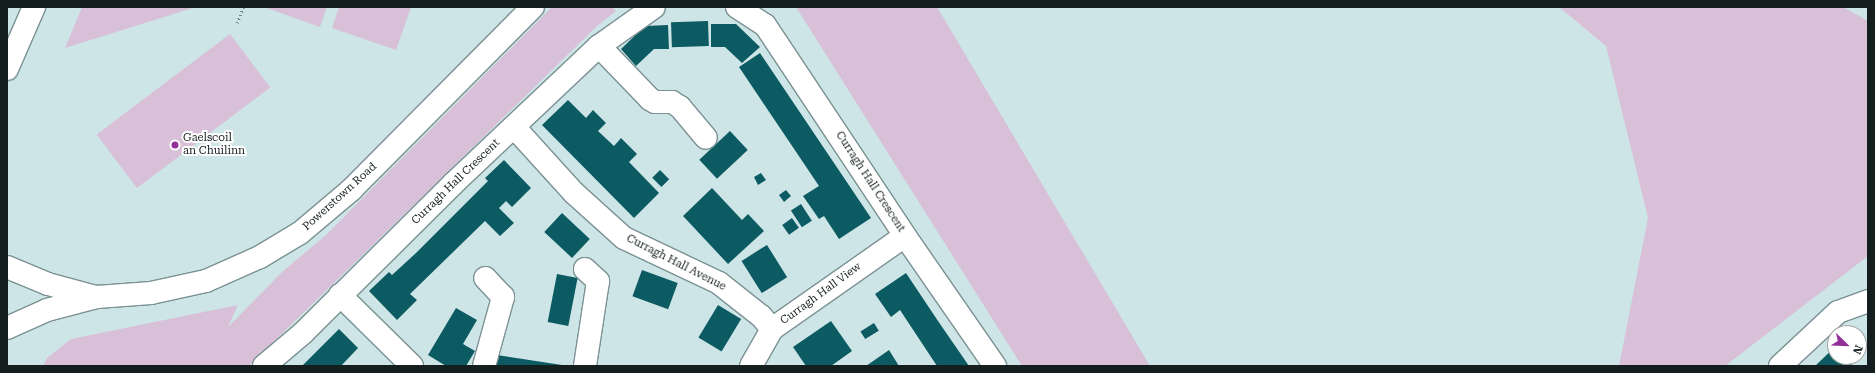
<!DOCTYPE html>
<html>
<head>
<meta charset="utf-8">
<style>
	body { margin:0 }
	#map { position:relative; width:1875px; height:373px; overflow:hidden; background:#cde5e7; font-family:"Roboto Serif",serif }
	div>[style] { position:absolute }
	[style*='--x'] { left:calc(var(--x)*1px); top:calc(var(--y)*1px); width:calc(var(--w)*1px); rotate:calc(var(--a)*1deg) }
	.green>* { inset:0; background:#d8c0d9; transform-origin:0 0 }
	.building>* { inset:0; background:#0c5b62; transform-origin:0 0 }
	.path>* { height:2.5px; margin-top:-1.25px; transform-origin:0; background:repeating-linear-gradient(90deg,#6f7f80 0 1px,transparent 0 4px) }
	.roads { filter:drop-shadow(1px 0 #7b9193) drop-shadow(-1px 0 #7b9193) drop-shadow(0 1px #7b9193) drop-shadow(0 -1px #7b9193) }
	.minor>* { height:22px; margin:-11px; padding:0 11px; transform-origin:11px; border-radius:11px; background:#fff }
	.dots>* { width:11px; height:11px; translate:-50% -50%; box-sizing:border-box; border:2px solid #fff; border-radius:50% }
	span { translate:-50% -50%; white-space:nowrap; text-align:center; line-height:1.15; -webkit-text-stroke:4px #fff; paint-order:stroke }
	.poi-label { font-size:11px; color:#151e1e }
	.left { translate:0 -50%; text-align:left }
	.street-label { font-size:11px; color:#151e1e }
	.frame { position:absolute; inset:0; border:8px solid #151e1e; pointer-events:none }
	.north { position:absolute; left:1827px; top:325px; width:40px; height:40px; box-sizing:border-box; background:#fff; border:1px solid #a1a5a5; border-radius:50%; rotate:113deg; font-size:11px; font-weight:700; line-height:16px; text-align:center; color:#151e1e }
	.north::after { content:''; display:block; margin:auto; width:14px; height:18px; background:#923098; clip-path:polygon(50% 0,100% 100%,50% 72%,0 100%) }
</style>
</head>
<body>
<div id="map">
	<div class="green">
		<div style="clip-path:polygon(82px 7px,196px 7px,65px 48px)"></div>
		<div style="clip-path:polygon(264px 7px,327px 7px,320px 27px)"></div>
		<div style="clip-path:polygon(339px 7px,411px 7px,396px 50px,332px 28px)"></div>
		<div style="clip-path:polygon(552px 7px,613px 8px,616px 11px,597px 26px,249px 366px,43px 366px,47px 358px,71px 339px,238px 305px,228px 327px,282px 272px,326px 235px)"></div>
		<div style="clip-path:polygon(796px 7px,937px 7px,1150px 366px,1022px 366px)"></div>
		<div style="clip-path:polygon(1559px 7px,1843px 7px,1868px 21px,1868px 256px,1725px 366px,1619px 366px,1648px 218px,1606px 46px)"></div>
		<div style="left:230px;top:34px;width:67px;height:167px;rotate:53deg"></div>
	</div>
	<div class="building">
		<div style="left:708px;top:21px;width:25px;height:37px;rotate:88deg"></div>
		<div style="clip-path:polygon(711px 24px,736px 24px,760px 47px,742px 63px,725px 47px,711px 47px)"></div>
		<div style="clip-path:polygon(668px 25px,669px 49px,654px 49px,636px 66px,621px 49px,645px 26px)"></div>
		<div style="clip-path:polygon(760px 53px,871px 218px,839px 239px,824px 216px,819px 219px,803px 196px,819px 186px,739px 67px)"></div>
		<div style="clip-path:polygon(568px 100px,586px 118px,593px 110px,606px 123px,598px 131px,614px 146px,621px 138px,637px 154px,629px 162px,659px 193px,634px 218px,542px 125px)"></div>
		<div style="left:730px;top:131px;width:26px;height:42px;rotate:47deg"></div>
		<div style="clip-path:polygon(504px 160px,531px 188px,512px 207px,506px 201px,499px 208px,514px 223px,500px 236px,485px 221px,410px 294px,417px 300px,397px 320px,369px 291px,389px 272px,392px 275px,416px 253px,488px 181px,485px 178px)"></div>
		<div style="left:660px;top:170px;width:13px;height:11px;rotate:45deg"></div>
		<div style="clip-path:polygon(761px 173px,766px 180px,758px 185px,754px 177px)"></div>
		<div style="clip-path:polygon(712px 188px,742px 220px,748px 214px,764px 231px,728px 264px,683px 216px)"></div>
		<div style="clip-path:polygon(786px 190px,791px 196px,784px 202px,779px 195px)"></div>
		<div style="left:801px;top:204px;width:20px;height:12px;rotate:57deg"></div>
		<div style="left:562px;top:213px;width:38px;height:26px;rotate:43deg"></div>
		<div style="left:792px;top:218px;width:12px;height:12px;rotate:55deg"></div>
		<div style="left:767px;top:245px;width:38px;height:30px;rotate:58deg"></div>
		<div style="left:642px;top:270px;width:38px;height:28px;rotate:20deg"></div>
		<div style="clip-path:polygon(906px 273px,938px 321px,969px 366px,937px 366px,900px 310px,891px 317px,875px 294px)"></div>
		<div style="left:557px;top:274px;width:21px;height:49px;rotate:11deg"></div>
		<div style="left:718px;top:305px;width:27px;height:38px;rotate:31deg"></div>
		<div style="clip-path:polygon(456px 308px,477px 320px,463px 344px,475px 351px,466px 366px,446px 366px,428px 355px)"></div>
		<div style="clip-path:polygon(831px 321px,852px 351px,831px 366px,806px 366px,793px 347px)"></div>
		<div style="left:874px;top:323px;width:9px;height:16px;rotate:58deg"></div>
		<div style="clip-path:polygon(339px 329px,358px 348px,341px 366px,302px 366px)"></div>
		<div style="clip-path:polygon(1835px 347px,1835px 357px,1845px 357px,1853px 366px,1815px 366px)"></div>
		<div style="clip-path:polygon(889px 350px,899px 366px,866px 366px)"></div>
		<div style="clip-path:polygon(497px 355px,562px 365px,562px 366px,495px 366px)"></div>
	</div>
	<div class="path">
		<div style="--x:237;--y:23;--w:17;--a:-69"></div>
	</div>
	<div class="roads">
		<div class="minor">
			<div style="--x:737;--y:7;--w:33;--a:33"></div>
			<div style="--x:765;--y:25;--w:253;--a:56.4"></div>
			<div style="--x:905;--y:236;--w:158;--a:55.3"></div>
			<div style="--x:599;--y:46;--w:74;--a:46.1"></div>
			<div style="--x:650;--y:99;--w:6;--a:31"></div>
			<div style="--x:655;--y:102;--w:17;--a:0"></div>
			<div style="--x:672;--y:102;--w:9;--a:32"></div>
			<div style="--x:680;--y:107;--w:40;--a:50"></div>
			<div style="--x:7;--y:69;--w:68;--a:-66.5"></div>
			<div style="--x:514;--y:127;--w:89;--a:47.7"></div>
			<div style="--x:574;--y:193;--w:67;--a:42"></div>
			<div style="--x:624;--y:238;--w:105;--a:25.3"></div>
			<div style="--x:719;--y:283;--w:53;--a:38.2"></div>
			<div style="--x:761;--y:316;--w:17;--a:50"></div>
			<div style="--x:7;--y:267;--w:44;--a:22.5"></div>
			<div style="--x:48;--y:284;--w:50;--a:15.2"></div>
			<div style="--x:585;--y:269;--w:18;--a:43"></div>
			<div style="--x:598;--y:281;--w:86;--a:98.7"></div>
			<div style="--x:340;--y:295;--w:101;--a:44.6"></div>
			<div style="--x:7;--y:328;--w:44;--a:-24.2"></div>
			<div style="--x:47;--y:310;--w:52;--a:-14.6"></div>
			<div style="--x:97;--y:297;--w:54;--a:-4.2"></div>
			<div style="--x:151;--y:293;--w:56;--a:-12.3"></div>
			<div style="--x:206;--y:281;--w:59;--a:-24"></div>
			<div style="--x:260;--y:257;--w:47;--a:-31"></div>
			<div style="--x:300;--y:233;--w:67;--a:-40.1"></div>
			<div style="--x:351;--y:190;--w:258;--a:-45.2"></div>
			<div style="--x:264;--y:366;--w:51;--a:-40.2"></div>
			<div style="--x:303;--y:333;--w:213;--a:-44.8"></div>
			<div style="--x:454;--y:183;--w:199;--a:-43.4"></div>
			<div style="--x:599;--y:46;--w:67;--a:-35.3"></div>
			<div style="--x:484;--y:366;--w:72;--a:-74.6"></div>
			<div style="--x:503;--y:297;--w:26;--a:-133"></div>
			<div style="--x:751;--y:366;--w:43;--a:-60.4"></div>
			<div style="--x:772;--y:329;--w:162;--a:-35"></div>
			<div style="--x:1780;--y:366;--w:79;--a:-43"></div>
			<div style="--x:1838;--y:312;--w:32;--a:-20"></div>
		</div>
	</div>
	<div class="dots">
		<div style="left:175px;top:145px;background:#923098"></div>
	</div>
	<div class="poi-label">
		<span class="left" style="left:183px;top:145px">Gaelscoil<br>an Chuilinn</span>
	</div>
	<div class="street-label">
		<span style="left:456px;top:182px;rotate:-44deg">Curragh Hall Crescent</span>
		<span style="left:870px;top:182px;rotate:57deg">Curragh Hall Crescent</span>
		<span style="left:340px;top:197px;rotate:-42deg">Powerstown Road</span>
		<span style="left:676px;top:263px;rotate:27deg">Curragh Hall Avenue</span>
		<span style="left:821px;top:294px;rotate:-36deg">Curragh Hall View</span>
	</div>
	<div class="frame"></div>
	<div class="north">N</div>
</div>
</body>
</html>
